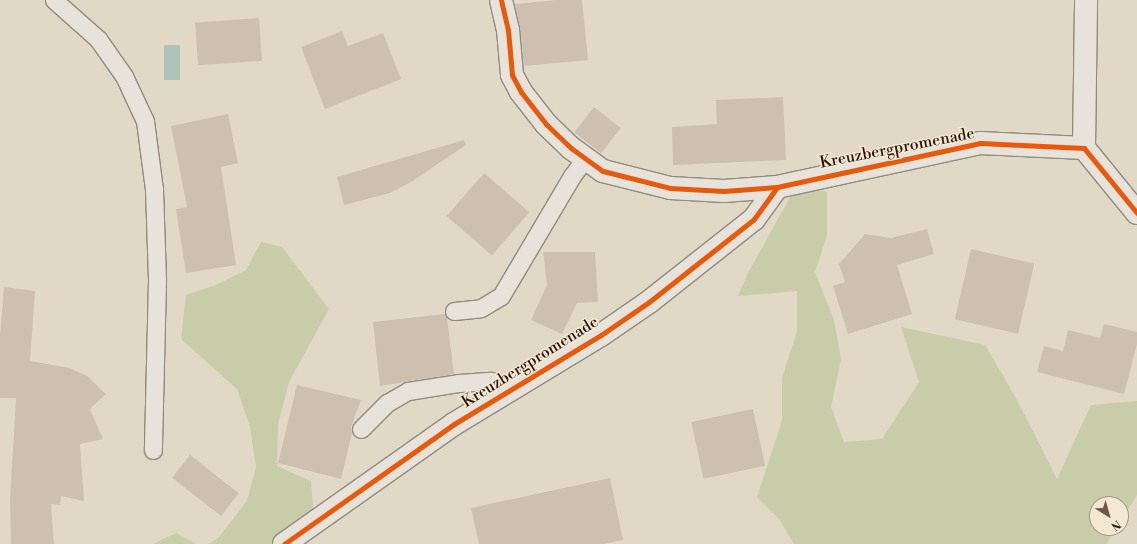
<!DOCTYPE html>
<html>
<head>
<meta charset="utf-8">
<style>
	body { margin:0 }
	#map { position:relative; width:1137px; height:544px; overflow:hidden; background:#e1d9c6; font-family:"Libre Bodoni",serif }
	div>[style] { position:absolute }
	[style*='--x'] { left:calc(var(--x)*1px); top:calc(var(--y)*1px); width:calc(var(--w)*1px); rotate:calc(var(--a)*1deg) }
	.green>* { inset:0; background:#c8cca9 }
	.water>* { inset:0; background:#afc4b9; transform-origin:0 0 }
	.building>* { inset:0; background:#cec0b1; transform-origin:0 0 }
	.roads { filter:drop-shadow(1px 0 #928a7e) drop-shadow(-1px 0 #928a7e) drop-shadow(0 1px #928a7e) drop-shadow(0 -1px #928a7e) }
	.lane>* { height:17px; margin:-8.5px; padding:0 8.5px; transform-origin:8.5px; border-radius:8.5px; background:#e8e3da }
	.street>* { height:22px; margin:-11px; padding:0 11px; transform-origin:11px; border-radius:11px; background:#e8e3da }
	.cycleway>* { height:5px; margin:-2.5px; padding:0 2.5px; transform-origin:2.5px; border-radius:2.5px; background:#e8590c }
	span { translate:-50% -50%; white-space:nowrap; text-align:center; line-height:1.15; -webkit-text-stroke:3px #f3e9d3; paint-order:stroke }
	.street-label { font-size:16px; color:#2f1409 }
	.north { position:absolute; left:1089px; top:496px; width:40px; height:40px; box-sizing:border-box; background:#f3e9d3; border:1px solid #a59482; border-radius:50%; rotate:143deg; font-size:11px; font-weight:700; line-height:16px; text-align:center; color:#2f1409 }
	.north::after { content:''; display:block; margin:auto; width:14px; height:18px; background:#6d594b; clip-path:polygon(50% 0,100% 100%,50% 72%,0 100%) }
</style>
</head>
<body>
<div id="map">
	<div class="green">
		<div style="clip-path:polygon(810px 188px,827px 192px,827px 236px,815px 272px,834px 320px,841px 359px,831px 407px,844px 442px,882px 439px,919px 382px,901px 327px,985px 345px,1016px 398px,1057px 479px,1091px 405px,1137px 401px,1137px 495px,1121px 521px,1121px 504px,1097px 504px,1097px 528px,1116px 528px,1106px 544px,794px 544px,779px 519px,757px 497px,782px 421px,782px 378px,797px 331px,797px 291px,738px 296px,749px 271px,792px 194px)"></div>
		<div style="clip-path:polygon(261px 242px,282px 247px,329px 309px,289px 382px,278px 424px,277px 466px,311px 481px,314px 521px,304px 544px,208px 544px,218px 538px,247px 501px,256px 467px,250px 427px,237px 389px,181px 339px,186px 295px,216px 285px,246px 270px)"></div>
		<div style="clip-path:polygon(176px 533px,196px 544px,153px 544px)"></div>
	</div>
	<div class="water">
		<div style="left:164px;top:45px;width:16px;height:35px"></div>
	</div>
	<div class="building">
		<div style="clip-path:polygon(557px 0,582px 0,588px 60px,524px 66px,520px 29px,515px 4px)"></div>
		<div style="left:259px;top:18px;width:43px;height:64px;rotate:86deg"></div>
		<div style="clip-path:polygon(342px 31px,348px 46px,383px 33px,401px 79px,325px 109px,301px 47px)"></div>
		<div style="clip-path:polygon(783px 97px,786px 160px,673px 165px,672px 127px,717px 124px,716px 100px)"></div>
		<div style="left:594px;top:107px;width:34px;height:32px;rotate:38deg"></div>
		<div style="clip-path:polygon(228px 114px,238px 163px,221px 167px,236px 265px,186px 273px,176px 209px,187px 207px,171px 126px)"></div>
		<div style="clip-path:polygon(464px 140px,466px 145px,411px 182px,390px 193px,344px 205px,337px 177px)"></div>
		<div style="left:484px;top:173px;width:60px;height:57px;rotate:41deg"></div>
		<div style="clip-path:polygon(927px 229px,934px 254px,897px 265px,912px 314px,848px 334px,833px 286px,845px 282px,839px 264px,865px 234px,891px 238px)"></div>
		<div style="left:971px;top:249px;width:65px;height:72px;rotate:13deg"></div>
		<div style="clip-path:polygon(543px 252px,595px 252px,598px 302px,577px 303px,562px 334px,531px 320px,547px 285px)"></div>
		<div style="clip-path:polygon(4px 287px,35px 291px,30px 361px,70px 368px,87px 376px,106px 394px,90px 409px,103px 439px,80px 444px,84px 501px,61px 496px,60px 505px,51px 504px,54px 544px,11px 544px,10px 500px,16px 398px,0 398px,0 336px)"></div>
		<div style="clip-path:polygon(445px 314px,447px 318px,454px 374px,380px 386px,373px 322px)"></div>
		<div style="clip-path:polygon(1104px 324px,1137px 332px,1137px 344px,1124px 394px,1037px 372px,1044px 346px,1063px 351px,1068px 330px,1100px 338px)"></div>
		<div style="clip-path:polygon(297px 385px,361px 400px,351px 427px,352px 433px,341px 479px,278px 463px)"></div>
		<div style="left:753px;top:409px;width:58px;height:63px;rotate:78deg"></div>
		<div style="left:190px;top:455px;width:62px;height:29px;rotate:38deg"></div>
		<div style="clip-path:polygon(610px 478px,623px 540px,603px 544px,479px 544px,471px 508px)"></div>
	</div>
	<div class="roads">
		<div class="lane">
			<div style="--x:54;--y:0;--w:59;--a:41.6"></div>
			<div style="--x:98;--y:39;--w:45;--a:54.9"></div>
			<div style="--x:124;--y:76;--w:50;--a:65"></div>
			<div style="--x:145;--y:121;--w:69;--a:82.5"></div>
			<div style="--x:154;--y:189;--w:92;--a:88.1"></div>
			<div style="--x:157;--y:281;--w:169;--a:91.4"></div>
			<div style="--x:454;--y:311;--w:27;--a:-6"></div>
			<div style="--x:481;--y:308;--w:23;--a:-31"></div>
			<div style="--x:501;--y:296;--w:139;--a:-59.4"></div>
			<div style="--x:572;--y:176;--w:21;--a:-53"></div>
			<div style="--x:361;--y:429;--w:37;--a:-45"></div>
			<div style="--x:387;--y:403;--w:24;--a:-30"></div>
			<div style="--x:408;--y:391;--w:52;--a:-8.9"></div>
			<div style="--x:459;--y:383;--w:32;--a:-4"></div>
			<div style="--x:491;--y:381;--w:9;--a:18"></div>
			<div style="--x:500;--y:384;--w:11;--a:49"></div>
		</div>
		<div class="street">
			<div style="--x:501;--y:0;--w:31;--a:77"></div>
			<div style="--x:508;--y:30;--w:45;--a:84.9"></div>
			<div style="--x:512;--y:75;--w:19;--a:62"></div>
			<div style="--x:521;--y:92;--w:41;--a:52"></div>
			<div style="--x:546;--y:124;--w:35;--a:44"></div>
			<div style="--x:571;--y:148;--w:39;--a:36"></div>
			<div style="--x:603;--y:171;--w:69;--a:14.2"></div>
			<div style="--x:670;--y:188;--w:54;--a:3.2"></div>
			<div style="--x:724;--y:191;--w:53;--a:-4.3"></div>
			<div style="--x:777;--y:187;--w:208;--a:-12.2"></div>
			<div style="--x:980;--y:143;--w:104;--a:2.8"></div>
			<div style="--x:1084;--y:148;--w:84;--a:50.8"></div>
			<div style="--x:1084;--y:148;--w:148;--a:-89.2"></div>
			<div style="--x:284;--y:544;--w:208;--a:-35.2"></div>
			<div style="--x:454;--y:424;--w:172;--a:-31.2"></div>
			<div style="--x:601;--y:335;--w:58;--a:-34.5"></div>
			<div style="--x:649;--y:302;--w:134;--a:-38.3"></div>
			<div style="--x:754;--y:219;--w:39;--a:-54"></div>
		</div>
	</div>
	<div class="cycleway">
		<div style="--x:501;--y:0;--w:31;--a:77"></div>
		<div style="--x:508;--y:30;--w:45;--a:84.9"></div>
		<div style="--x:512;--y:75;--w:19;--a:62"></div>
		<div style="--x:521;--y:92;--w:41;--a:52"></div>
		<div style="--x:546;--y:124;--w:35;--a:44"></div>
		<div style="--x:571;--y:148;--w:39;--a:36"></div>
		<div style="--x:603;--y:171;--w:69;--a:14.2"></div>
		<div style="--x:670;--y:188;--w:54;--a:3.2"></div>
		<div style="--x:724;--y:191;--w:53;--a:-4.3"></div>
		<div style="--x:777;--y:187;--w:208;--a:-12.2"></div>
		<div style="--x:980;--y:143;--w:104;--a:2.8"></div>
		<div style="--x:1084;--y:148;--w:84;--a:50.8"></div>
		<div style="--x:284;--y:544;--w:208;--a:-35.2"></div>
		<div style="--x:454;--y:424;--w:172;--a:-31.2"></div>
		<div style="--x:601;--y:335;--w:58;--a:-34.5"></div>
		<div style="--x:649;--y:302;--w:134;--a:-38.3"></div>
		<div style="--x:754;--y:219;--w:39;--a:-54"></div>
	</div>
	<div class="street-label">
		<span style="left:897px;top:148px;rotate:-11deg">Kreuzbergpromenade</span>
		<span style="left:530px;top:362px;rotate:-32deg">Kreuzbergpromenade</span>
	</div>
	<div class="north">N</div>
</div>
</body>
</html>
